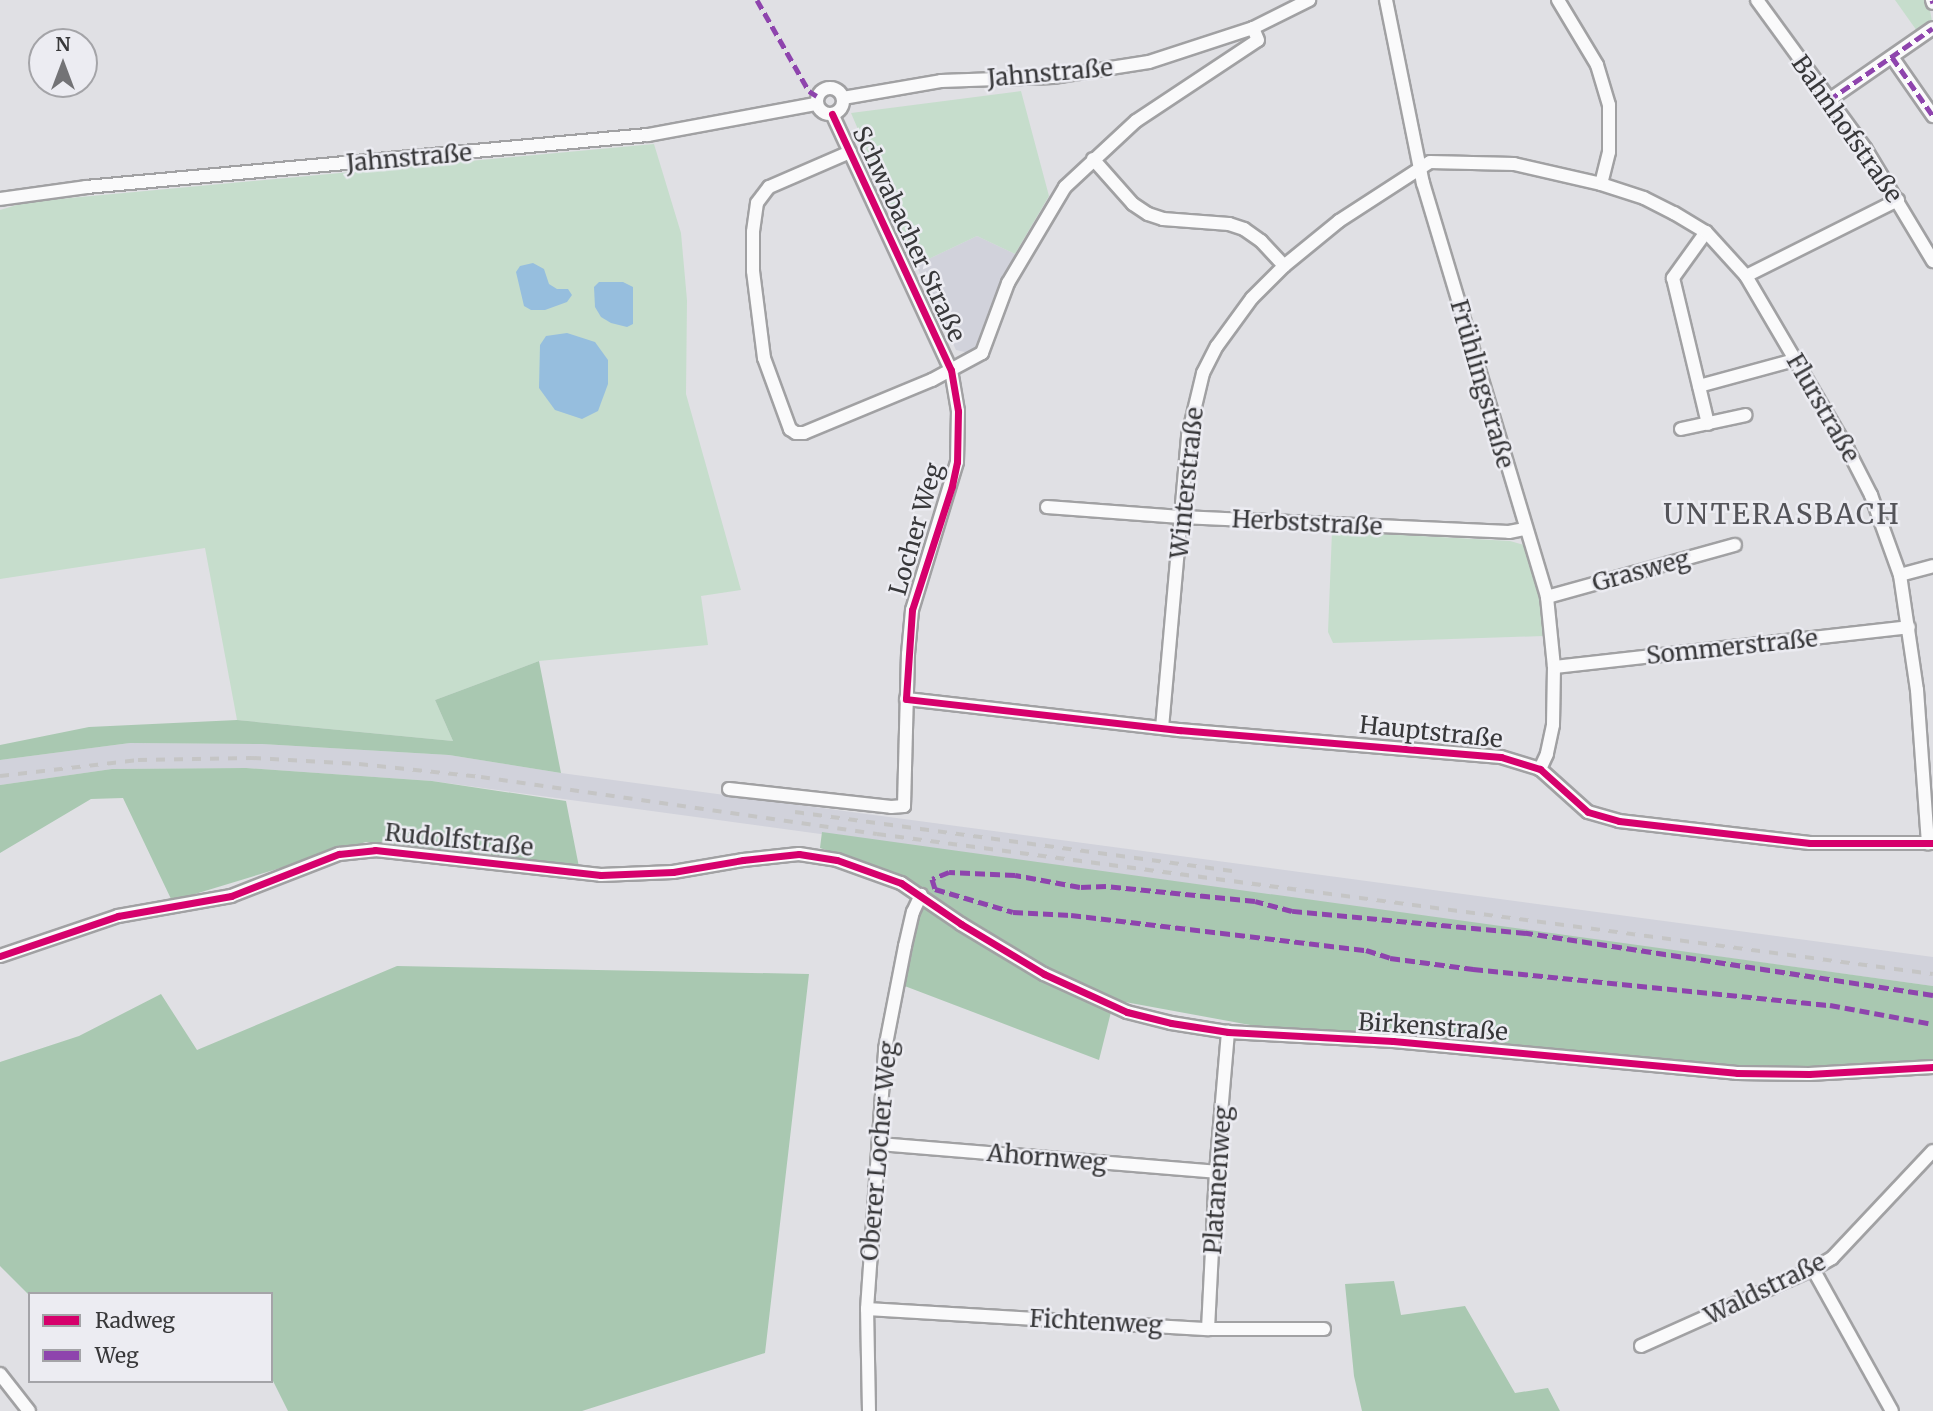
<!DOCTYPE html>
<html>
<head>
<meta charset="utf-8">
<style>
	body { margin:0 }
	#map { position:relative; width:1933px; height:1411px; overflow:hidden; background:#e0e0e4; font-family:Merriweather,serif }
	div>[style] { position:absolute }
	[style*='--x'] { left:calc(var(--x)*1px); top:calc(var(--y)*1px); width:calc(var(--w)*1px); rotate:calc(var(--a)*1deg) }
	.built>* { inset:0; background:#d1d2db }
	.green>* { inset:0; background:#c6ddcc }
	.forest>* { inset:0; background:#a9c8b1 }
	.water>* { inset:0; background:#96bede }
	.roads { filter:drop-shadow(2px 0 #a1a1a3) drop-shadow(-2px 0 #a1a1a3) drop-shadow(0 2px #a1a1a3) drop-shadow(0 -2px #a1a1a3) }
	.minor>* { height:12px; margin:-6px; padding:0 6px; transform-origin:6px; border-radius:6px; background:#fafafb }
	.minor>.ring { margin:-6px; padding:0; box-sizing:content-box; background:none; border:12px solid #fafafb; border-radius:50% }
	.rail>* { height:3.5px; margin-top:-1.75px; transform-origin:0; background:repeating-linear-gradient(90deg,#c5c5c5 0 9px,transparent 0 18px) }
	.quiet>* { height:5px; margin-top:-2.5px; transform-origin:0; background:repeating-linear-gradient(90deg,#8e44ad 0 10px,transparent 0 15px) }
	.cycleway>* { height:7px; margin:-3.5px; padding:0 3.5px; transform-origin:3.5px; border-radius:3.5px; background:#d6006c }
	span { translate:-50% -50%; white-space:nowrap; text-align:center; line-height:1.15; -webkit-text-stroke:5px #ececf2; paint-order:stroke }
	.street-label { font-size:24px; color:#38383a }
	.quarter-label { font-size:28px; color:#545459; letter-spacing:2px }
	.legend { position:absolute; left:28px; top:1292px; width:245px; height:91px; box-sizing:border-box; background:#ececf2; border:2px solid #a4a4a8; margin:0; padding:9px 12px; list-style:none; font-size:21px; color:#38383a }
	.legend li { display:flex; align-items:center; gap:14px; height:35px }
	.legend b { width:35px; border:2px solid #a4a4a8 }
	.north { position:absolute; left:28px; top:28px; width:70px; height:70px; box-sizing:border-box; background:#ececf2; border:2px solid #a4a4a8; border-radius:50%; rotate:0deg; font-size:19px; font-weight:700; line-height:28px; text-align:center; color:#38383a }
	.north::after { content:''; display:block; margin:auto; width:24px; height:32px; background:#737376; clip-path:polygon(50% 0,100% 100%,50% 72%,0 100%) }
</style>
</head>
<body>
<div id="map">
	<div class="built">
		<div style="clip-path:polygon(977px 236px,1015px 254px,1001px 282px,982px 345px,969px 353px,956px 350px,916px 265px)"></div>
		<div style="clip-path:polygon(130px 743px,262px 744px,449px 755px,561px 773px,1933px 957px,1933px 986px,432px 781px,246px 768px,112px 769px,0 785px,0 760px)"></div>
	</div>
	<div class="green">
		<div style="clip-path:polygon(1895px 0,1928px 0,1932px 21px,1917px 31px)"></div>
		<div style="clip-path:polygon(1021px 91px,1049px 196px,1015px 254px,977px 236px,916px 265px,851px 113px)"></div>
		<div style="clip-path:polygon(654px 144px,681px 233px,687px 300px,686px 394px,741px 590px,701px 596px,708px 645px,539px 661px,435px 700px,453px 741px,237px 720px,205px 548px,0 579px,0 210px,27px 202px)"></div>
		<div style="clip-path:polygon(1332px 531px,1510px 541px,1524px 545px,1537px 578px,1543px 636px,1333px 643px,1328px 632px)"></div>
	</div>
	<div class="forest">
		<div style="clip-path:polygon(539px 661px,561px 773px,449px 755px,262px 744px,130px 743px,0 760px,0 745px,89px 727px,237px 720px,453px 741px,435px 700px)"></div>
		<div style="clip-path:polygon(246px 768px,432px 781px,566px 801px,579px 867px,366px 842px,172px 901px,123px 798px,91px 799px,0 853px,0 785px,112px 769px)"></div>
		<div style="clip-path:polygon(822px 832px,1933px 986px,1933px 1061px,1782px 1077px,1283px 1031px,1114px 1000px,1099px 1060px,902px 985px,926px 894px,904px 876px,820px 848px)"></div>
		<div style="clip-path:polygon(397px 966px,809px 974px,765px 1353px,582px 1411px,288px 1411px,271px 1377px,271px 1294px,30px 1294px,30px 1296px,0 1266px,0 1062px,79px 1036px,161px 994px,197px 1050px)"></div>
		<div style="clip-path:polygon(1394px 1281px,1401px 1315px,1465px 1306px,1515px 1393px,1548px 1388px,1560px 1411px,1362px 1411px,1354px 1376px,1345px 1284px)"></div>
	</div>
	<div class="water">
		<div style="clip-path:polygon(533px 263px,544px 269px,549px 284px,557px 289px,568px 289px,572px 295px,567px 302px,545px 310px,531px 310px,524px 306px,516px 272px,520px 266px)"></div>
		<div style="clip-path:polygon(599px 282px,623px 282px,633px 287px,633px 324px,627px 327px,611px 323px,601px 317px,595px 307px,594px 287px)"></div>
		<div style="clip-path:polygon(567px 333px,595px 342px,608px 360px,608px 384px,598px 411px,582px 419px,555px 410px,539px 388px,540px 345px,546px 336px)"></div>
	</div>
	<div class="roads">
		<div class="minor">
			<div style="--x:1386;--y:0;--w:187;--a:78.6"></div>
			<div style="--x:1423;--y:183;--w:432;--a:73.3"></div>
			<div style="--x:1547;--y:597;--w:70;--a:84.3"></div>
			<div style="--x:1554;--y:667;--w:58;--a:91"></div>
			<div style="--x:1553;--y:725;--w:30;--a:102"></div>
			<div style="--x:1547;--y:754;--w:17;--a:115"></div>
			<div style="--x:1558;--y:0;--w:76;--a:59"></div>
			<div style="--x:1597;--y:65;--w:42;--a:73.3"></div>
			<div style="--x:1609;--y:105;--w:47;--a:90"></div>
			<div style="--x:1609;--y:152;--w:33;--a:104"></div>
			<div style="--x:1757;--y:0;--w:183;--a:53.9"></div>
			<div style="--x:1865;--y:148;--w:132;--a:59"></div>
			<div style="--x:1932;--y:0;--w:3;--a:72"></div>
			<div style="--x:1892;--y:57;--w:72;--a:55.2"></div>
			<div class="ring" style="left:817px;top:88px;width:14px;height:14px"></div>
			<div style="--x:843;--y:98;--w:99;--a:-9.8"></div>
			<div style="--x:941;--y:81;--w:112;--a:-2"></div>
			<div style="--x:1053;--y:77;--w:97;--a:-8.9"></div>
			<div style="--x:1149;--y:62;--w:109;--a:-18.1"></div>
			<div style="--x:1253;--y:28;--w:63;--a:-26.6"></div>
			<div style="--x:1829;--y:100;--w:126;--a:-34.7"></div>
			<div style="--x:850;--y:152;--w:88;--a:156.6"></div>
			<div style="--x:769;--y:187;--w:20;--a:127"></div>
			<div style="--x:757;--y:203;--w:29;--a:98"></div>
			<div style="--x:753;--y:232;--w:39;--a:90"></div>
			<div style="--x:753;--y:271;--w:88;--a:82.8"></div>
			<div style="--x:764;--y:358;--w:76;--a:69.9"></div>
			<div style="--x:790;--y:429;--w:7;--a:34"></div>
			<div style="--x:796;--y:433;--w:8;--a:0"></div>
			<div style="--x:804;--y:433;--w:139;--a:-22.5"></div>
			<div style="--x:932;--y:380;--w:57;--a:-28.4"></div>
			<div style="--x:982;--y:353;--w:75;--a:-69.6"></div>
			<div style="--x:1008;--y:283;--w:112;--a:-59.3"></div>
			<div style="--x:1065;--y:187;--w:97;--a:-42.9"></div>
			<div style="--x:1136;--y:121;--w:146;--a:-33.6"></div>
			<div style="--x:1258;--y:40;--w:13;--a:-113"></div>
			<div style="--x:1093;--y:159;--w:60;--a:48.4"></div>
			<div style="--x:1133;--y:204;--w:18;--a:34"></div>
			<div style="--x:1148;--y:214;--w:16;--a:18"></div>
			<div style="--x:1163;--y:219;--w:66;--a:4.3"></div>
			<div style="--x:1229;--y:224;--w:16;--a:18"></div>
			<div style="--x:1244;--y:229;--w:21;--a:35"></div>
			<div style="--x:1261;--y:241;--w:34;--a:47"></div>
			<div style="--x:0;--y:199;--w:87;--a:-7.9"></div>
			<div style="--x:86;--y:187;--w:564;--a:-5.29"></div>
			<div style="--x:648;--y:135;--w:171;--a:-10.5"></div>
			<div style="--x:1706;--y:232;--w:57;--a:125.7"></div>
			<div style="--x:1673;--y:278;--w:150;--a:76.5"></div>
			<div style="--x:1746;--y:276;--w:170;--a:-26.6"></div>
			<div style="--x:1699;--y:386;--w:99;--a:-15.2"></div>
			<div style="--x:1681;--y:429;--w:66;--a:-12.2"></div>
			<div style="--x:1047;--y:507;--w:134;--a:4.3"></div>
			<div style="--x:1181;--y:517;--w:328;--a:2.6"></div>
			<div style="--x:1509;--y:532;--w:15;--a:-11"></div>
			<div style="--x:1900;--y:575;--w:34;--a:-15"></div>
			<div style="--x:1547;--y:597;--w:195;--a:-15.5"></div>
			<div style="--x:1554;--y:667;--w:357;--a:-6.4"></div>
			<div style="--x:906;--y:699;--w:275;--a:6.5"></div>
			<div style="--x:1179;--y:730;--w:323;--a:4.8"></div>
			<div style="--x:1501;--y:757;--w:41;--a:17.1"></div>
			<div style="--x:1540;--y:769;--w:64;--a:41.9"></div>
			<div style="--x:1588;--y:812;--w:32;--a:16"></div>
			<div style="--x:1619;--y:821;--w:192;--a:6.6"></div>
			<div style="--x:1810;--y:843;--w:123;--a:0"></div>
			<div style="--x:1162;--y:728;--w:293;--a:-84.9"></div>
			<div style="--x:1188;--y:436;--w:65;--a:-76.6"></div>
			<div style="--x:1203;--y:373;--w:30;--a:-63"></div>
			<div style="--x:1217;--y:346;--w:59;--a:-53.9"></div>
			<div style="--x:1252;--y:298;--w:45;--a:-45"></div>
			<div style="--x:1284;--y:266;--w:71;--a:-39.3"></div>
			<div style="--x:1339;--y:221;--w:108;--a:-33"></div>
			<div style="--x:1430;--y:162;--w:84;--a:1.4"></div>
			<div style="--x:1514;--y:164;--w:89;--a:12.9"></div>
			<div style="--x:1601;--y:184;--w:45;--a:18"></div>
			<div style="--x:1644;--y:198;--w:34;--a:27"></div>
			<div style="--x:1674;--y:213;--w:37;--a:31"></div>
			<div style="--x:1706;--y:232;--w:59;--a:47.7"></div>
			<div style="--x:1746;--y:276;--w:202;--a:59.6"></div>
			<div style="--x:1848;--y:450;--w:51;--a:62.9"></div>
			<div style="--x:1871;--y:495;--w:85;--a:70.1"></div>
			<div style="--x:1900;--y:575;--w:116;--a:81.6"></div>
			<div style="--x:1917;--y:690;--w:154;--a:85.9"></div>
			<div style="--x:729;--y:789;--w:163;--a:6.3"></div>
			<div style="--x:891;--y:807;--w:13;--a:-4"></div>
			<div style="--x:904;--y:806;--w:152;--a:-88.5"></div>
			<div style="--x:908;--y:654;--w:44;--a:-84.8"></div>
			<div style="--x:912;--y:610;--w:155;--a:-73.1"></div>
			<div style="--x:957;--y:462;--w:51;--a:-88.9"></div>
			<div style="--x:958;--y:411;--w:42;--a:-99.7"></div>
			<div style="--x:951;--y:370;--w:282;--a:-114.9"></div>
			<div style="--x:0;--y:956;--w:125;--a:-18.7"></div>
			<div style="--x:118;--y:916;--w:115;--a:-10"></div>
			<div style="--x:231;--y:896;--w:116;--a:-21.3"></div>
			<div style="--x:339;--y:854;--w:36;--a:-6"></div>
			<div style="--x:375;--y:850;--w:227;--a:6.3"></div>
			<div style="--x:601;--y:875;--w:72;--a:-2.4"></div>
			<div style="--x:673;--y:872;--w:71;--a:-9.7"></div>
			<div style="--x:743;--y:860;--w:56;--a:-6.1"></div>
			<div style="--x:799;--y:854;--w:38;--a:9"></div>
			<div style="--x:837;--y:860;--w:68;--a:19.8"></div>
			<div style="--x:901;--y:883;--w:73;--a:34.3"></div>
			<div style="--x:961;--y:924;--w:97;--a:31.1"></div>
			<div style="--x:1044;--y:974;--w:91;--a:24.6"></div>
			<div style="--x:1127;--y:1012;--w:45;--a:14"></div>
			<div style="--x:1171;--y:1023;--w:58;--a:9"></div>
			<div style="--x:1228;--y:1032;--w:165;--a:3.1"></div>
			<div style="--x:1393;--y:1041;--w:345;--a:5.3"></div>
			<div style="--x:1737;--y:1073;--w:72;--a:0.8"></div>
			<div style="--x:1809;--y:1074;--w:124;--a:-3.2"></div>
			<div style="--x:879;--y:1144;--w:338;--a:4.7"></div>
			<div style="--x:1813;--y:1269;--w:162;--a:60.9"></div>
			<div style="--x:867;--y:1309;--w:342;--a:3.4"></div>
			<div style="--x:1208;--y:1329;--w:116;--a:0"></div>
			<div style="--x:1208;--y:1329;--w:157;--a:-87.1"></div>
			<div style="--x:1216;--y:1172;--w:141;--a:-85.1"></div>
			<div style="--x:1641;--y:1346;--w:188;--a:-24.1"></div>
			<div style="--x:1813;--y:1269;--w:22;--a:-30"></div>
			<div style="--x:1832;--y:1258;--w:147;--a:-46.7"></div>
			<div style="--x:0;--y:1374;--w:47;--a:51.9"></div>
			<div style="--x:869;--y:1411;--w:102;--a:-91.1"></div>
			<div style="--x:867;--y:1309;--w:261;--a:-86"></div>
			<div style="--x:885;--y:1049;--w:105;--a:-79"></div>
			<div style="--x:905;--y:946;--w:35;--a:-77"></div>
			<div style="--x:913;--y:912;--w:19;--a:-65"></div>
		</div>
	</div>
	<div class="rail">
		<div style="--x:0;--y:776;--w:139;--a:-6.6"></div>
		<div style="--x:138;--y:760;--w:114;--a:-1"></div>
		<div style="--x:252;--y:758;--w:107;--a:3.2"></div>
		<div style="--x:359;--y:764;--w:123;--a:6.1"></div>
		<div style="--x:481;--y:777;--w:400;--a:8.2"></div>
		<div style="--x:877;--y:834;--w:1065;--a:7.55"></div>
		<div style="--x:795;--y:812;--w:441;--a:7.7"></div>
	</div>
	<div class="quiet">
		<div style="--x:757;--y:0;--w:105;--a:60.3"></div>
		<div style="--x:809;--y:91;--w:9;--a:32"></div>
		<div style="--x:1932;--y:0;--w:3;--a:72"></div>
		<div style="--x:1892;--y:57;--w:72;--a:55.2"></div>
		<div style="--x:1829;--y:100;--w:126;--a:-34.7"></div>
		<div style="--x:1933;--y:995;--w:412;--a:-171.3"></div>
		<div style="--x:1526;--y:933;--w:235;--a:-174.6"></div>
		<div style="--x:1292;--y:911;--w:38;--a:-165"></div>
		<div style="--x:1255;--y:901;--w:150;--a:-174.3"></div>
		<div style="--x:1106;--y:886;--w:26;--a:178"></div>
		<div style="--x:1080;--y:887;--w:66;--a:-169.5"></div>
		<div style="--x:1015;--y:875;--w:66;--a:-177.4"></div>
		<div style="--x:949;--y:872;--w:18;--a:158"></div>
		<div style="--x:932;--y:879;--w:10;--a:73"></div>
		<div style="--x:935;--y:889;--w:81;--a:16.4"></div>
		<div style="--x:1013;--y:912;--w:58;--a:3"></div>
		<div style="--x:1071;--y:915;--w:297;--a:6.8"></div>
		<div style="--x:1366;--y:950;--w:25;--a:18"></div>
		<div style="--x:1390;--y:958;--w:84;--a:7.5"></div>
		<div style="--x:1473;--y:969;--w:359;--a:5.8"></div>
		<div style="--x:1830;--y:1005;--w:105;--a:10.5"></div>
	</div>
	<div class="cycleway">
		<div style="--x:832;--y:114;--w:282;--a:65.1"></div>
		<div style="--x:951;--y:370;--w:42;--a:80.3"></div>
		<div style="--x:958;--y:411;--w:51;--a:91.1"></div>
		<div style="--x:957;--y:462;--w:25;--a:102"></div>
		<div style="--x:952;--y:486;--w:130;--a:107.9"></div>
		<div style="--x:912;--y:610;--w:89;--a:93.9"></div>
		<div style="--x:906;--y:699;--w:275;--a:6.5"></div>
		<div style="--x:1179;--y:730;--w:323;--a:4.8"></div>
		<div style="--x:1501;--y:757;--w:41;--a:17.1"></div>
		<div style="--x:1540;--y:769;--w:64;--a:41.9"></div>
		<div style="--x:1588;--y:812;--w:32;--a:16"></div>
		<div style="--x:1619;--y:821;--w:192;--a:6.6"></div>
		<div style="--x:1810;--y:843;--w:123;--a:0"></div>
		<div style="--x:0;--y:956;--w:125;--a:-18.7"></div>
		<div style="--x:118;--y:916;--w:115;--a:-10"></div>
		<div style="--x:231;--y:896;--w:116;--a:-21.3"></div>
		<div style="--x:339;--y:854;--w:36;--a:-6"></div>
		<div style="--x:375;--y:850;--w:227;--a:6.3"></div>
		<div style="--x:601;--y:875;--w:72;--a:-2.4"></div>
		<div style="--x:673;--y:872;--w:71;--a:-9.7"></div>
		<div style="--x:743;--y:860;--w:56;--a:-6.1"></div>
		<div style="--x:799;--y:854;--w:38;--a:9"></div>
		<div style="--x:837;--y:860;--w:68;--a:19.8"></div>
		<div style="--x:901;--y:883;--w:73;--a:34.3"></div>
		<div style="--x:961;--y:924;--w:97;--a:31.1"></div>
		<div style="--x:1044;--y:974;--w:91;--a:24.6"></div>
		<div style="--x:1127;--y:1012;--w:45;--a:14"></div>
		<div style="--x:1171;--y:1023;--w:58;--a:9"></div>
		<div style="--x:1228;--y:1032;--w:165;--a:3.1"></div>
		<div style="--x:1393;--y:1041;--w:345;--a:5.3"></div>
		<div style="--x:1737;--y:1073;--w:72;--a:0.8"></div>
		<div style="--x:1809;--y:1074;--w:124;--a:-3.2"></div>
	</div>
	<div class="street-label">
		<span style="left:1050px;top:73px;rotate:-5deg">Jahnstraße</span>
		<span style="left:1847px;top:129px;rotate:55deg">Bahnhofstraße</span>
		<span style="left:409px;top:158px;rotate:-5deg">Jahnstraße</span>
		<span style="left:909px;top:234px;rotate:65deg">Schwabacher Straße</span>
		<span style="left:1482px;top:384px;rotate:74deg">Frühlingstraße</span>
		<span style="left:1823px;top:408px;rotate:60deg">Flurstraße</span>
		<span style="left:1187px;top:483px;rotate:-84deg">Winterstraße</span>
		<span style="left:1307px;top:523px;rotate:3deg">Herbststraße</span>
		<span style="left:916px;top:529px;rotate:-74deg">Locher Weg</span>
		<span style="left:1641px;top:571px;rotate:-15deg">Grasweg</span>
		<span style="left:1732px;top:647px;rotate:-6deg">Sommerstraße</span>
		<span style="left:1431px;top:732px;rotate:6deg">Hauptstraße</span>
		<span style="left:459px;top:840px;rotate:6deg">Rudolfstraße</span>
		<span style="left:1433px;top:1027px;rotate:4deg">Birkenstraße</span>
		<span style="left:879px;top:1151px;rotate:-85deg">Oberer Locher Weg</span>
		<span style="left:1047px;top:1158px;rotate:5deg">Ahornweg</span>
		<span style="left:1218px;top:1180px;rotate:-86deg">Platanenweg</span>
		<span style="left:1765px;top:1289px;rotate:-26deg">Waldstraße</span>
		<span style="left:1096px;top:1322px;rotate:3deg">Fichtenweg</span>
	</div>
	<div class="quarter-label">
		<span style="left:1782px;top:514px">UNTERASBACH</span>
	</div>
	<ul class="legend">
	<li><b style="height:9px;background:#d6006c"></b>Radweg</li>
	<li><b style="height:9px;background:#8e44ad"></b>Weg</li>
	</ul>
	<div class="north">N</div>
</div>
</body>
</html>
